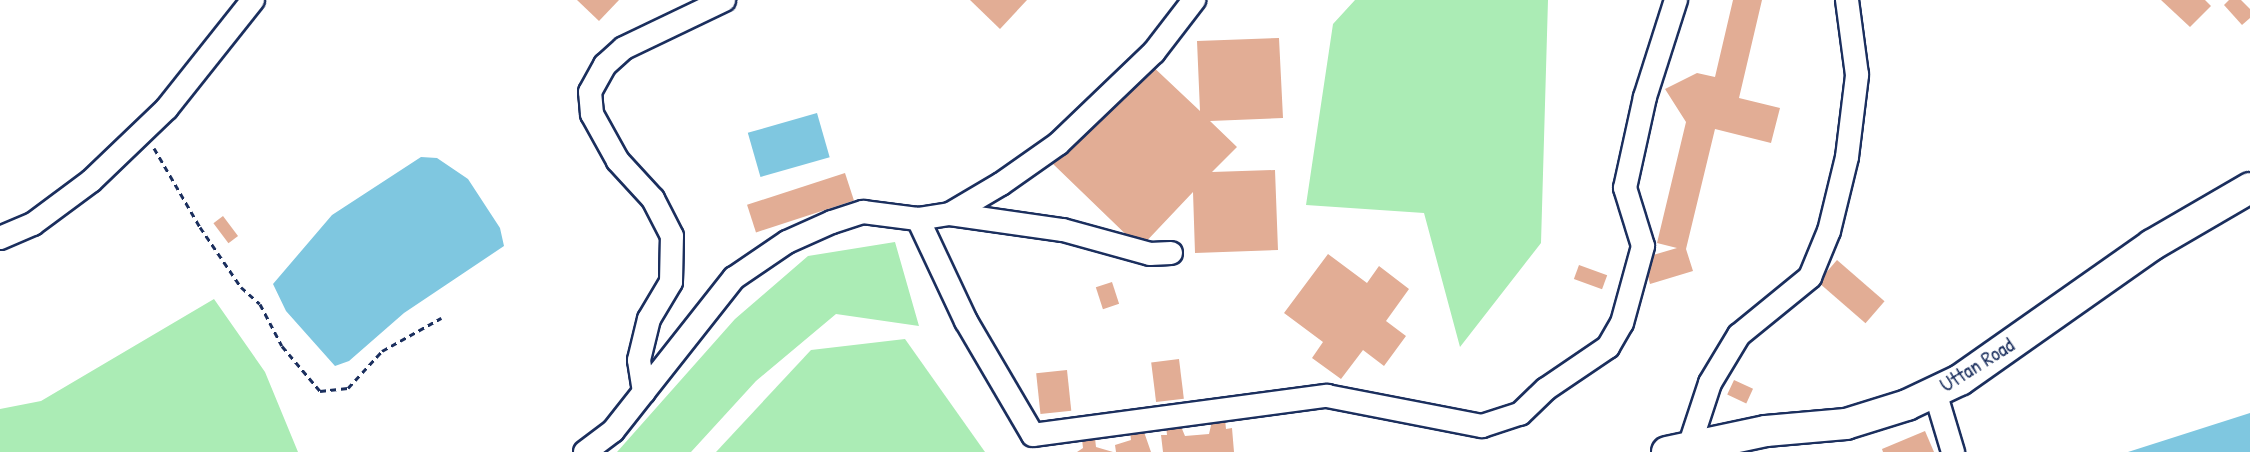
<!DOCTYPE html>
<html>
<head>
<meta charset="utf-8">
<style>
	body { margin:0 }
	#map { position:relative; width:2250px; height:452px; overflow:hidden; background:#fff; font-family:"Patrick Hand",sans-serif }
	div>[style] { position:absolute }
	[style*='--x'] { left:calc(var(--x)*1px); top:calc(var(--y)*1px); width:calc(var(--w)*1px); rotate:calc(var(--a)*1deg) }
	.green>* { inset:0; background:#abecb5 }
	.water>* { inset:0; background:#7fc7e0; transform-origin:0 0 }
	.building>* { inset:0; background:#e2ad95; transform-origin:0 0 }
	.path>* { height:3px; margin-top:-1.5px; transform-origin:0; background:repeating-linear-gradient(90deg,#1b2f5e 0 6px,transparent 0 10.5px) }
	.roads { filter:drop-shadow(2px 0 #1b2f5e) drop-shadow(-2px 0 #1b2f5e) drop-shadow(0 2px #1b2f5e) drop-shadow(0 -2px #1b2f5e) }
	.minor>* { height:22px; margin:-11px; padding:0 11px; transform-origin:11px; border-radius:11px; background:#fff }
	.major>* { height:30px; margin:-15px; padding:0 15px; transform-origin:15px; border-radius:15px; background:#fff }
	span { translate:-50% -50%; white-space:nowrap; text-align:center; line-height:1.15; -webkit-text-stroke:4.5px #fff; paint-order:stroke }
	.street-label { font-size:21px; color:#1b2f5e }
</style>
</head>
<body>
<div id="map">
	<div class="green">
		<div style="clip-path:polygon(1355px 0,1548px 0,1541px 243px,1460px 347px,1424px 213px,1306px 205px,1333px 24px)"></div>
		<div style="clip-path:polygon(895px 242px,919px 326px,836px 314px,756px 381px,691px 452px,617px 452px,735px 319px,808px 256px)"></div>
		<div style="clip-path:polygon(214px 299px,265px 372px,298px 452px,0 452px,0 409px,41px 401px)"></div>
		<div style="clip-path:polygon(905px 339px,985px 452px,716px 452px,811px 350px)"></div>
	</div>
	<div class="water">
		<div style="left:817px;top:113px;width:46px;height:72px;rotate:74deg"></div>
		<div style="clip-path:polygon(421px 157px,437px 158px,468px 179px,500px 228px,504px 246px,404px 313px,349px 361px,335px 366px,286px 311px,273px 284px,332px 215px)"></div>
		<div style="clip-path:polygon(2250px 413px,2250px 452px,2128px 452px)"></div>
	</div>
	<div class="building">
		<div style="clip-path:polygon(577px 0,619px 0,599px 21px)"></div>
		<div style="clip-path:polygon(970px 0,1027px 0,1000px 29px)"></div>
		<div style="clip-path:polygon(1733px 0,1762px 0,1739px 98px,1780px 108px,1771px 143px,1715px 129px,1686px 249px,1693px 271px,1650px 284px,1643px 258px,1677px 248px,1657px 243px,1686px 122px,1665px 89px,1697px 73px,1715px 77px)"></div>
		<div style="clip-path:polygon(2161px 0,2205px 0,2211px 6px,2190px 27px)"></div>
		<div style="clip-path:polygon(2229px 0,2241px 0,2250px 9px,2250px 18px,2242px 25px,2224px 5px)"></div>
		<div style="clip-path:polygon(1279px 38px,1283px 118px,1210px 121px,1237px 147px,1212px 172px,1275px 170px,1278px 250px,1195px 253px,1193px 192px,1140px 248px,1052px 163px,1148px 62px,1200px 111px,1197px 41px)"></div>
		<div style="left:845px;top:173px;width:29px;height:103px;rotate:72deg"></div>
		<div style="left:223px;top:216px;width:25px;height:12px;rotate:53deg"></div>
		<div style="clip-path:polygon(1328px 254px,1367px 283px,1379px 266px,1409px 289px,1386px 321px,1406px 336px,1384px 366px,1363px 350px,1341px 379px,1312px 358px,1323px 342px,1284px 313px)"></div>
		<div style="left:1837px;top:260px;width:63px;height:29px;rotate:41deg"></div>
		<div style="left:1579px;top:265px;width:30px;height:15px;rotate:20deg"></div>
		<div style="left:1112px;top:282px;width:23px;height:17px;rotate:72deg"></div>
		<div style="left:1179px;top:359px;width:40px;height:28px;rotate:83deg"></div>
		<div style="left:1067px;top:370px;width:41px;height:31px;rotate:84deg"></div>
		<div style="left:1734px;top:380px;width:21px;height:16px;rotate:25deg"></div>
		<div style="clip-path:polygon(1225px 419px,1226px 429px,1232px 428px,1234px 452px,1163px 452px,1161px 435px,1167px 435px,1166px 425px,1180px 424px,1185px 436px,1209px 434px,1212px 421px)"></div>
		<div style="clip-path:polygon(1143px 429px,1151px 452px,1116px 452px,1115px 445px,1131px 440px,1130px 431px)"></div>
		<div style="clip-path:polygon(1925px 431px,1934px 452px,1883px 452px,1882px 449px)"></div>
		<div style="clip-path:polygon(1095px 438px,1096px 447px,1113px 452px,1077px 452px,1083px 448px,1082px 439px)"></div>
	</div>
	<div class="path">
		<div style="--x:154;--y:148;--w:91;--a:59.8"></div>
		<div style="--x:200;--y:227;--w:73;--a:55.7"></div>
		<div style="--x:241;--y:287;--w:25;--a:42"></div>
		<div style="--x:260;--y:304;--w:47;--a:62.4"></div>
		<div style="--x:282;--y:346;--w:59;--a:49.8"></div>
		<div style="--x:320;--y:391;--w:28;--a:-6"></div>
		<div style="--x:348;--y:388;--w:50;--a:-47.4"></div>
		<div style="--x:382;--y:351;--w:68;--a:-29.2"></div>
	</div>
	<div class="roads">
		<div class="minor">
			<div style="--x:950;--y:214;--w:114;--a:8.1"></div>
			<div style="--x:1063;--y:230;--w:90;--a:15.4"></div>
			<div style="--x:1150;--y:254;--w:21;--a:-3"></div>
			<div style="--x:918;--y:219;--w:113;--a:64.8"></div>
			<div style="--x:966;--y:321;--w:132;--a:59.6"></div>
			<div style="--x:1033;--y:435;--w:297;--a:-7.6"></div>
			<div style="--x:1327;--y:396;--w:158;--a:11"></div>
			<div style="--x:1482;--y:426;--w:40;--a:-18"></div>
			<div style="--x:1520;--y:414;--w:36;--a:-44"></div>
			<div style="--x:1546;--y:389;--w:75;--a:-34.1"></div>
			<div style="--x:1608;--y:347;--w:28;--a:-60"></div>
			<div style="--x:1622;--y:323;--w:80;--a:-74.7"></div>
			<div style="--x:1643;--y:246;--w:61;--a:-107.2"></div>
			<div style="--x:1625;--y:188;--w:93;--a:-77.6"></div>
			<div style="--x:1645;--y:97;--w:102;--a:-72.3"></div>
			<div style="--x:0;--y:238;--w:36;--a:-23"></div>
			<div style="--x:33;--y:224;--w:72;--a:-36.6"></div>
			<div style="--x:91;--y:181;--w:105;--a:-43.8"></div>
			<div style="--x:167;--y:108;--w:138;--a:-51.5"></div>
			<div style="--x:644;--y:392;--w:32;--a:-99"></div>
			<div style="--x:639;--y:360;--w:42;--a:-76.3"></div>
			<div style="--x:649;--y:319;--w:43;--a:-59.3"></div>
			<div style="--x:671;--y:282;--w:46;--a:-88.8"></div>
			<div style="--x:672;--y:236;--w:42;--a:-117.2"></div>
			<div style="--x:653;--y:199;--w:52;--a:-132.6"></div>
			<div style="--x:618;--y:161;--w:54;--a:-119"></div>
			<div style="--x:592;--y:114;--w:22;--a:-95"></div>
			<div style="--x:590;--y:92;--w:31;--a:-61"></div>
			<div style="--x:605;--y:65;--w:25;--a:-42"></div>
			<div style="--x:624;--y:48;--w:111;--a:-25.6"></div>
			<div style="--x:1935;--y:392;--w:63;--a:73.3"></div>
			<div style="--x:1689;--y:447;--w:67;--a:-71.8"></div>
			<div style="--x:1710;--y:383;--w:56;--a:-58.9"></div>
			<div style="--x:1739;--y:335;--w:92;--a:-39.2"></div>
			<div style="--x:1810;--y:277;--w:50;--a:-67.6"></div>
			<div style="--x:1829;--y:231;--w:76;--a:-76.3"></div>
			<div style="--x:1847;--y:157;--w:83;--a:-83"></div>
			<div style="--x:1857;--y:75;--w:76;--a:-97.6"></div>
			<div style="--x:585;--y:452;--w:35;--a:-37"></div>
			<div style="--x:613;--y:431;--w:195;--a:-51.7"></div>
			<div style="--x:734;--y:278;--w:64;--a:-34.2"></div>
			<div style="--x:787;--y:242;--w:49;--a:-24"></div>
			<div style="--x:832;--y:222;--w:33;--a:-18"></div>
			<div style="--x:863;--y:212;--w:55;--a:7.3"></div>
			<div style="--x:918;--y:219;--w:32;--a:-9"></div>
			<div style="--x:950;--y:214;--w:59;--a:-30.5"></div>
			<div style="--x:1001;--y:184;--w:70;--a:-35.1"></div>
			<div style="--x:1058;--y:144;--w:133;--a:-43.8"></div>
			<div style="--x:1154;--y:52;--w:66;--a:-52.4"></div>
		</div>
		<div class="major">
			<div style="--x:1667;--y:452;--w:101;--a:-12"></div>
			<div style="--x:1766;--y:431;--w:80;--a:-5"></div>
			<div style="--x:1846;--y:424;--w:64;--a:-17.3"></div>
			<div style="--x:1907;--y:405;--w:59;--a:-25.3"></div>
			<div style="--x:1960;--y:380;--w:235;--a:-35.1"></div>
			<div style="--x:2152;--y:245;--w:113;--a:-30.2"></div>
		</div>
	</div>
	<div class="street-label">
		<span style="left:1977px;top:365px;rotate:-32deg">Uttan Road</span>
	</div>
</div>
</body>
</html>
